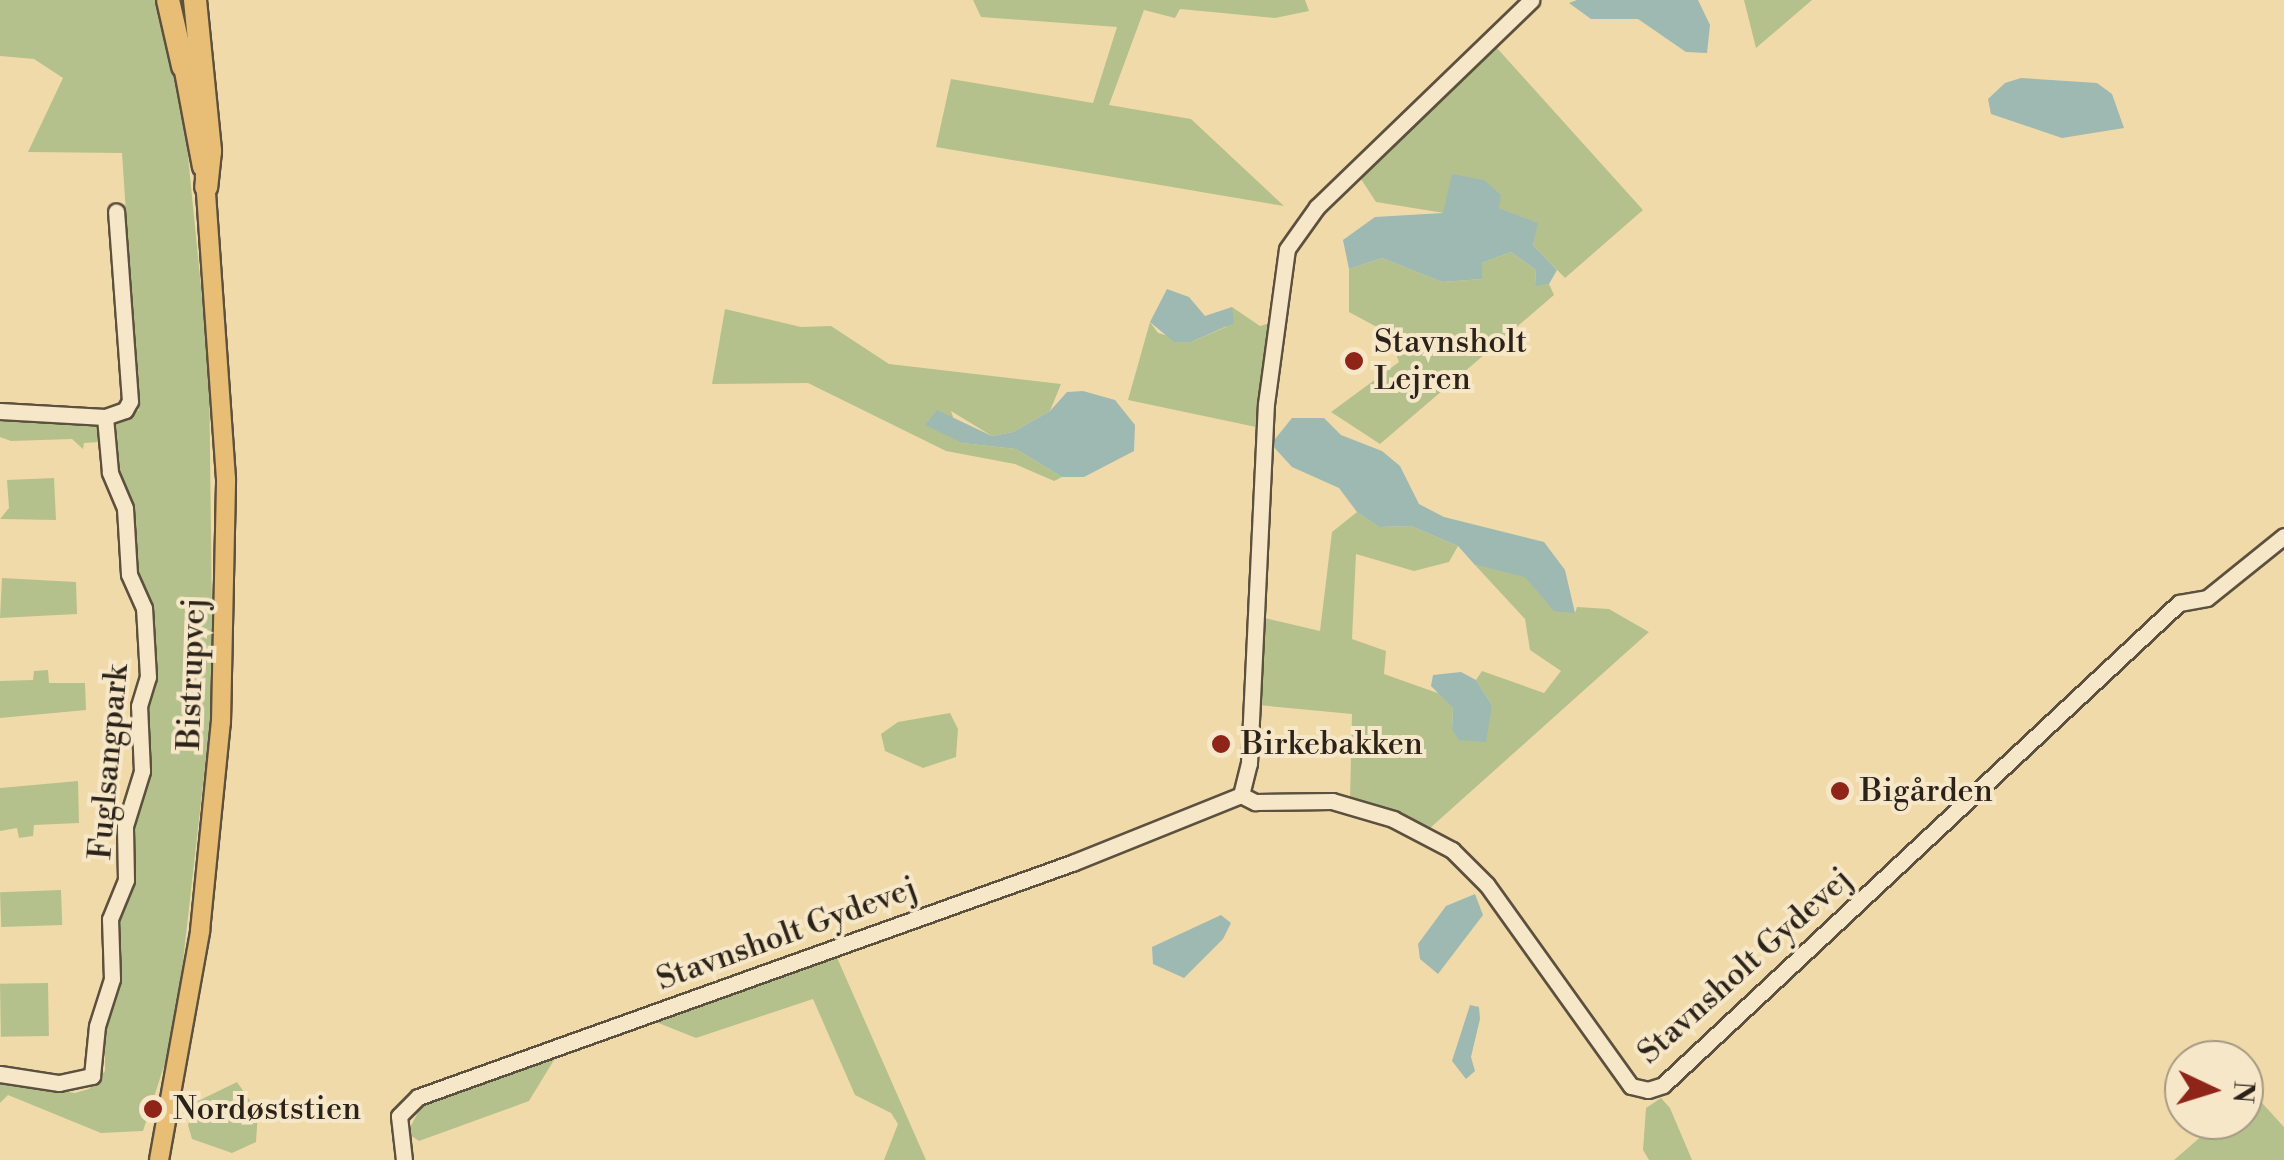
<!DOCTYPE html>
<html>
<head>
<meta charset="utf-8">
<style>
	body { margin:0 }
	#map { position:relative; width:2284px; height:1160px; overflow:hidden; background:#f1daaa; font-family:"Libre Bodoni",serif }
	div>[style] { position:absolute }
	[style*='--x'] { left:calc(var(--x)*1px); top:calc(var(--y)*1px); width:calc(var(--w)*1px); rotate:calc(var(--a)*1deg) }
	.green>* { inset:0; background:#b5c18c; transform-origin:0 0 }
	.water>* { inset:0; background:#9eb8b2 }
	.roads { filter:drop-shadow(2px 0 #5c513e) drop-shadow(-2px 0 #5c513e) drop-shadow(0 2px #5c513e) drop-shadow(0 -2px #5c513e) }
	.minor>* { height:15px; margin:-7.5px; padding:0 7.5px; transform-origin:7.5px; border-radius:7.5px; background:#f6e7c8 }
	.major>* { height:18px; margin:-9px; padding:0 9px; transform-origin:9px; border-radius:9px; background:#e8bd75 }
	.highway>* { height:22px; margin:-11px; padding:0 11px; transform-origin:11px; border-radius:11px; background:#e8bd75 }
	.dots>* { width:28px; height:28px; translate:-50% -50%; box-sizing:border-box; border:5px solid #f6e7c8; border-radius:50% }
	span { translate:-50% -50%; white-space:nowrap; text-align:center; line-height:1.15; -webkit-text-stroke:8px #f6e7c8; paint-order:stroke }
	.poi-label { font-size:32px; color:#2b231a }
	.left { translate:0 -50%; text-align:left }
	.street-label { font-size:32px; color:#2b231a }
	.north { position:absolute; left:2164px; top:1040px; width:100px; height:100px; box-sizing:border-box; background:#f6e7c8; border:2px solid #a59982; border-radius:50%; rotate:94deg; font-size:28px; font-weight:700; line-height:40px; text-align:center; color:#2b231a }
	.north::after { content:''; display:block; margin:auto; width:35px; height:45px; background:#8f2418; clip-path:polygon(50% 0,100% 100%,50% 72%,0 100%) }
</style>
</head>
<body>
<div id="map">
	<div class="green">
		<div style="clip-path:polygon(0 0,163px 0,182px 95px,209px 368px,213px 696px,175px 1032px,143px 1131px,101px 1133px,8px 1095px,0 1103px,0 1081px,75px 1093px,89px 1089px,105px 1071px,105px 1024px,120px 979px,119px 920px,136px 881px,135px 823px,151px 771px,145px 707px,156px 678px,152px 609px,137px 574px,134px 503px,115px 471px,113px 425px,139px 410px,122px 153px,28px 152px,63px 78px,34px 59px,0 56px)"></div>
		<div style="clip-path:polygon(973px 0,1305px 0,1309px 11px,1275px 18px,1180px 9px,1175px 18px,1144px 10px,1109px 105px,1191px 119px,1284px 206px,936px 147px,951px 79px,1093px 103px,1117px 27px,981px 17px)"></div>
		<div style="clip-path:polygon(1744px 0,1812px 0,1756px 48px)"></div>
		<div style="clip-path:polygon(1496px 47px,1643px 210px,1565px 278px,1533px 245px,1537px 223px,1498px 208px,1501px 195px,1444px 213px,1376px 202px,1359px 176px)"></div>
		<div style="clip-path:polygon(1511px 252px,1536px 270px,1535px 285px,1549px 284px,1554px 295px,1380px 444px,1331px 412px,1399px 362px,1388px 333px,1349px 312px,1349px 269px,1382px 258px,1442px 282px,1482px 279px,1482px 263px)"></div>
		<div style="clip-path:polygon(1232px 307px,1260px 326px,1270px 323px,1256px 427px,1128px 400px,1150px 322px,1158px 333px,1191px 342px,1226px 327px)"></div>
		<div style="clip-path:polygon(725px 309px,801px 327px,831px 326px,889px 364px,1061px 384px,1050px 411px,1013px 432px,992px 436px,951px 411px,962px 443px,1016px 449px,1062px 477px,1054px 481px,1015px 464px,946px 451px,808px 383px,712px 384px)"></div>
		<div style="clip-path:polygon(0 421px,98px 426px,100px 442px,84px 443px,83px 449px,72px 439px,11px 441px,0 437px)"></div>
		<div style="clip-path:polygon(54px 478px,56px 520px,0 519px,9px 508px,7px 480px)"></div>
		<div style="clip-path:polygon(1357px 512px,1379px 527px,1411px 526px,1458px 546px,1449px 562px,1414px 571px,1356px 554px,1352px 639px,1386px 651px,1384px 674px,1446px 696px,1453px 708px,1452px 730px,1492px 705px,1476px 680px,1482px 671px,1544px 693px,1561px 671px,1530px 650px,1525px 619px,1475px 565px,1525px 576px,1575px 613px,1577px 607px,1609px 609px,1649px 632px,1429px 829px,1350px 800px,1352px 714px,1258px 705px,1265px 618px,1320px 631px,1332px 532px)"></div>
		<div style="clip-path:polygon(2px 578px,76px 582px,77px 614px,0 618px)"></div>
		<div style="clip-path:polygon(48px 670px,49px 683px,85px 683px,86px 710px,0 718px,0 681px,33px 680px,34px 671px)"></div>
		<div style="clip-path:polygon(950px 713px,958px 729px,956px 757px,923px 768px,885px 751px,881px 734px,898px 722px)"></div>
		<div style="clip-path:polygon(78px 781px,79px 823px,34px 825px,33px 836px,19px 838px,17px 828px,0 831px,0 788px)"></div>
		<div style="left:61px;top:890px;width:35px;height:61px;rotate:88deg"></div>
		<div style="clip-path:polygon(835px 953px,926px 1160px,884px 1160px,898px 1124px,891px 1113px,855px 1095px,813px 999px,696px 1038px,646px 1018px)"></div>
		<div style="left:48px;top:983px;width:53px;height:48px;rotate:89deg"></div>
		<div style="clip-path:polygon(557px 1055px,529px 1101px,419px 1141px,407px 1133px,422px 1105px,439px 1096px)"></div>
		<div style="clip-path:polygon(237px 1082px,258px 1112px,256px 1142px,232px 1153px,192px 1139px,188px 1125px,198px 1101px)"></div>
		<div style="clip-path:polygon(2252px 1092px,2284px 1127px,2284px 1160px,2174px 1160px,2220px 1120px,2244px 1120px,2244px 1099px)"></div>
		<div style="clip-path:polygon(1661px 1098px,1670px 1108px,1692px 1160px,1649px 1160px,1643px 1150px,1646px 1108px)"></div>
	</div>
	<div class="water">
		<div style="clip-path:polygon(1577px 0,1698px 0,1710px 25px,1707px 53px,1686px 52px,1638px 19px,1591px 19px,1569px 3px)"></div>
		<div style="clip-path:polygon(2021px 78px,2097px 83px,2112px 94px,2124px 128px,2062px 138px,1991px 114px,1988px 99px,2005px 83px)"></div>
		<div style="clip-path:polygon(1452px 174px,1484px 180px,1501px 195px,1499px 208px,1538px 223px,1533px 245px,1557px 270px,1549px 284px,1535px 286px,1536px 270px,1511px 252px,1482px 263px,1482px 279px,1442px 282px,1382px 258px,1349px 269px,1343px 240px,1375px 217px,1443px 213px)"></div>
		<div style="clip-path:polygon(1167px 289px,1189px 297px,1205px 316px,1232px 307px,1234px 323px,1191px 342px,1174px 342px,1150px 322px)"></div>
		<div style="clip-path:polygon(1083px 391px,1115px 400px,1135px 425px,1134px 451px,1084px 477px,1062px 477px,1016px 449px,962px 443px,925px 425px,937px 410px,992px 436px,1013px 432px,1050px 411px,1067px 392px)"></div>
		<div style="clip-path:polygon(1292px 418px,1324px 418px,1341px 435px,1382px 451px,1400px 466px,1419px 504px,1444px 517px,1544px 542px,1565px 570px,1575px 613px,1554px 611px,1525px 577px,1475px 565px,1458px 546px,1411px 526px,1379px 527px,1357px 512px,1339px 488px,1292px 467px,1271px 444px)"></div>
		<div style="clip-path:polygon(1461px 672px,1476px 680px,1492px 705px,1486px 742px,1459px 740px,1452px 730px,1453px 708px,1431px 686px,1433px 675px)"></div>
		<div style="clip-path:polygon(1475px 894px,1483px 915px,1438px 974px,1420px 959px,1418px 944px,1446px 906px)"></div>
		<div style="clip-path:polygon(1221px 915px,1231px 923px,1223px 939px,1184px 978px,1153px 964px,1152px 947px)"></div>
		<div style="clip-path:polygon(1470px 1005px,1479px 1007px,1480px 1019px,1471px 1057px,1475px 1071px,1466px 1079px,1452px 1061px)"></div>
	</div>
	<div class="roads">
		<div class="minor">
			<div style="--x:0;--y:411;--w:105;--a:3.3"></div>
			<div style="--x:105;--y:417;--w:21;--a:-19"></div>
			<div style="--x:125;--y:410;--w:10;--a:-61"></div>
			<div style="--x:130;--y:401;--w:190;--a:-94.2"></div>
			<div style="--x:1241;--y:795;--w:16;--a:27"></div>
			<div style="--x:1255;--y:802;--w:77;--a:-0.7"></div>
			<div style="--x:1332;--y:801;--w:64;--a:16.4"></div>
			<div style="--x:1393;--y:819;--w:67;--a:27.7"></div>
			<div style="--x:1452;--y:850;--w:49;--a:45"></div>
			<div style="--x:1487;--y:885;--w:247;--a:54.4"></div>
			<div style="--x:1631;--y:1086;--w:17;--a:13"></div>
			<div style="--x:1648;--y:1090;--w:16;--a:-18"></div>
			<div style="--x:1663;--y:1085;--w:706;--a:-43.05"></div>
			<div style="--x:2179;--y:603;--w:28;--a:-10"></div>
			<div style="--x:2207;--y:598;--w:99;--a:-38.8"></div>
			<div style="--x:0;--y:1074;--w:60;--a:8.7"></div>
			<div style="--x:59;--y:1083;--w:34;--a:-12"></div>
			<div style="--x:92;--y:1076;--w:50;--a:-84.3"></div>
			<div style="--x:97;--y:1026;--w:49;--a:-72.3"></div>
			<div style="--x:112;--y:979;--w:60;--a:-91.9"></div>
			<div style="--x:110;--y:919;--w:42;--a:-67.7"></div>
			<div style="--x:126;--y:880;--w:54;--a:-91.1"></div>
			<div style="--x:125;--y:826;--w:58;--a:-72.8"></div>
			<div style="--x:142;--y:771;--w:65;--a:-92.6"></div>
			<div style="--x:139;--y:706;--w:30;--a:-73"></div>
			<div style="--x:148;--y:677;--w:69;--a:-93.3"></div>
			<div style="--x:144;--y:608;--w:37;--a:-114"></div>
			<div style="--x:129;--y:574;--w:66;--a:-93.5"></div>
			<div style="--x:125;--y:508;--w:39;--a:-113"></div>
			<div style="--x:110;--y:472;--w:55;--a:-95.2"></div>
			<div style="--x:404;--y:1160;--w:44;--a:-96.5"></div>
			<div style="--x:399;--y:1116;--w:27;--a:-45"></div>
			<div style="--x:418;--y:1097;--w:695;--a:-19.69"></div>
			<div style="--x:1072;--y:863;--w:182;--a:-21.9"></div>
			<div style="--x:1241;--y:795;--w:33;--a:-76"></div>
			<div style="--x:1249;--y:763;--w:359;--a:-87.3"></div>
			<div style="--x:1266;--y:404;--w:156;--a:-82.3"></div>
			<div style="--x:1287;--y:249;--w:52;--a:-54.5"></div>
			<div style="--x:1317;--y:207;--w:298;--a:-44"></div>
		</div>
		<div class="major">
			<div style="--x:181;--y:55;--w:114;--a:79.4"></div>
			<div style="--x:159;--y:1160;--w:233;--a:-79.8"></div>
			<div style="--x:200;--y:931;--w:210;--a:-84.3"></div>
			<div style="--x:221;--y:722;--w:243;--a:-88.8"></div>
			<div style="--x:226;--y:479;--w:304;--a:-94"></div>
		</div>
		<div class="highway">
			<div style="--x:168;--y:0;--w:68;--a:77.2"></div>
			<div style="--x:195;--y:0;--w:152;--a:84.3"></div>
			<div style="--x:210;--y:151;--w:36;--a:96"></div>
		</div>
	</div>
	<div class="dots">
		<div style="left:1354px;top:361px;background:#8f2418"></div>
		<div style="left:1221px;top:744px;background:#8f2418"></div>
		<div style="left:1840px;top:791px;background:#8f2418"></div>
		<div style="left:153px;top:1109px;background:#8f2418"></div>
	</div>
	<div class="poi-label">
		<span class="left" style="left:1374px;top:361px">Stavnsholt<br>Lejren</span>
		<span class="left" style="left:1241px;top:744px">Birkebakken</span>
		<span class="left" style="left:1860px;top:791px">Bigården</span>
		<span class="left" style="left:173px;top:1109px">Nordøststien</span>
	</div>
	<div class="street-label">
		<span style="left:192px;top:674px;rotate:-88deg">Bistrupvej</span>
		<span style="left:109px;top:762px;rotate:-85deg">Fuglsangpark</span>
		<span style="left:787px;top:934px;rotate:-20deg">Stavnsholt Gydevej</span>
		<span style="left:1745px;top:966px;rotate:-42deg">Stavnsholt Gydevej</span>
	</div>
	<div class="north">N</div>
</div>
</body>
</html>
